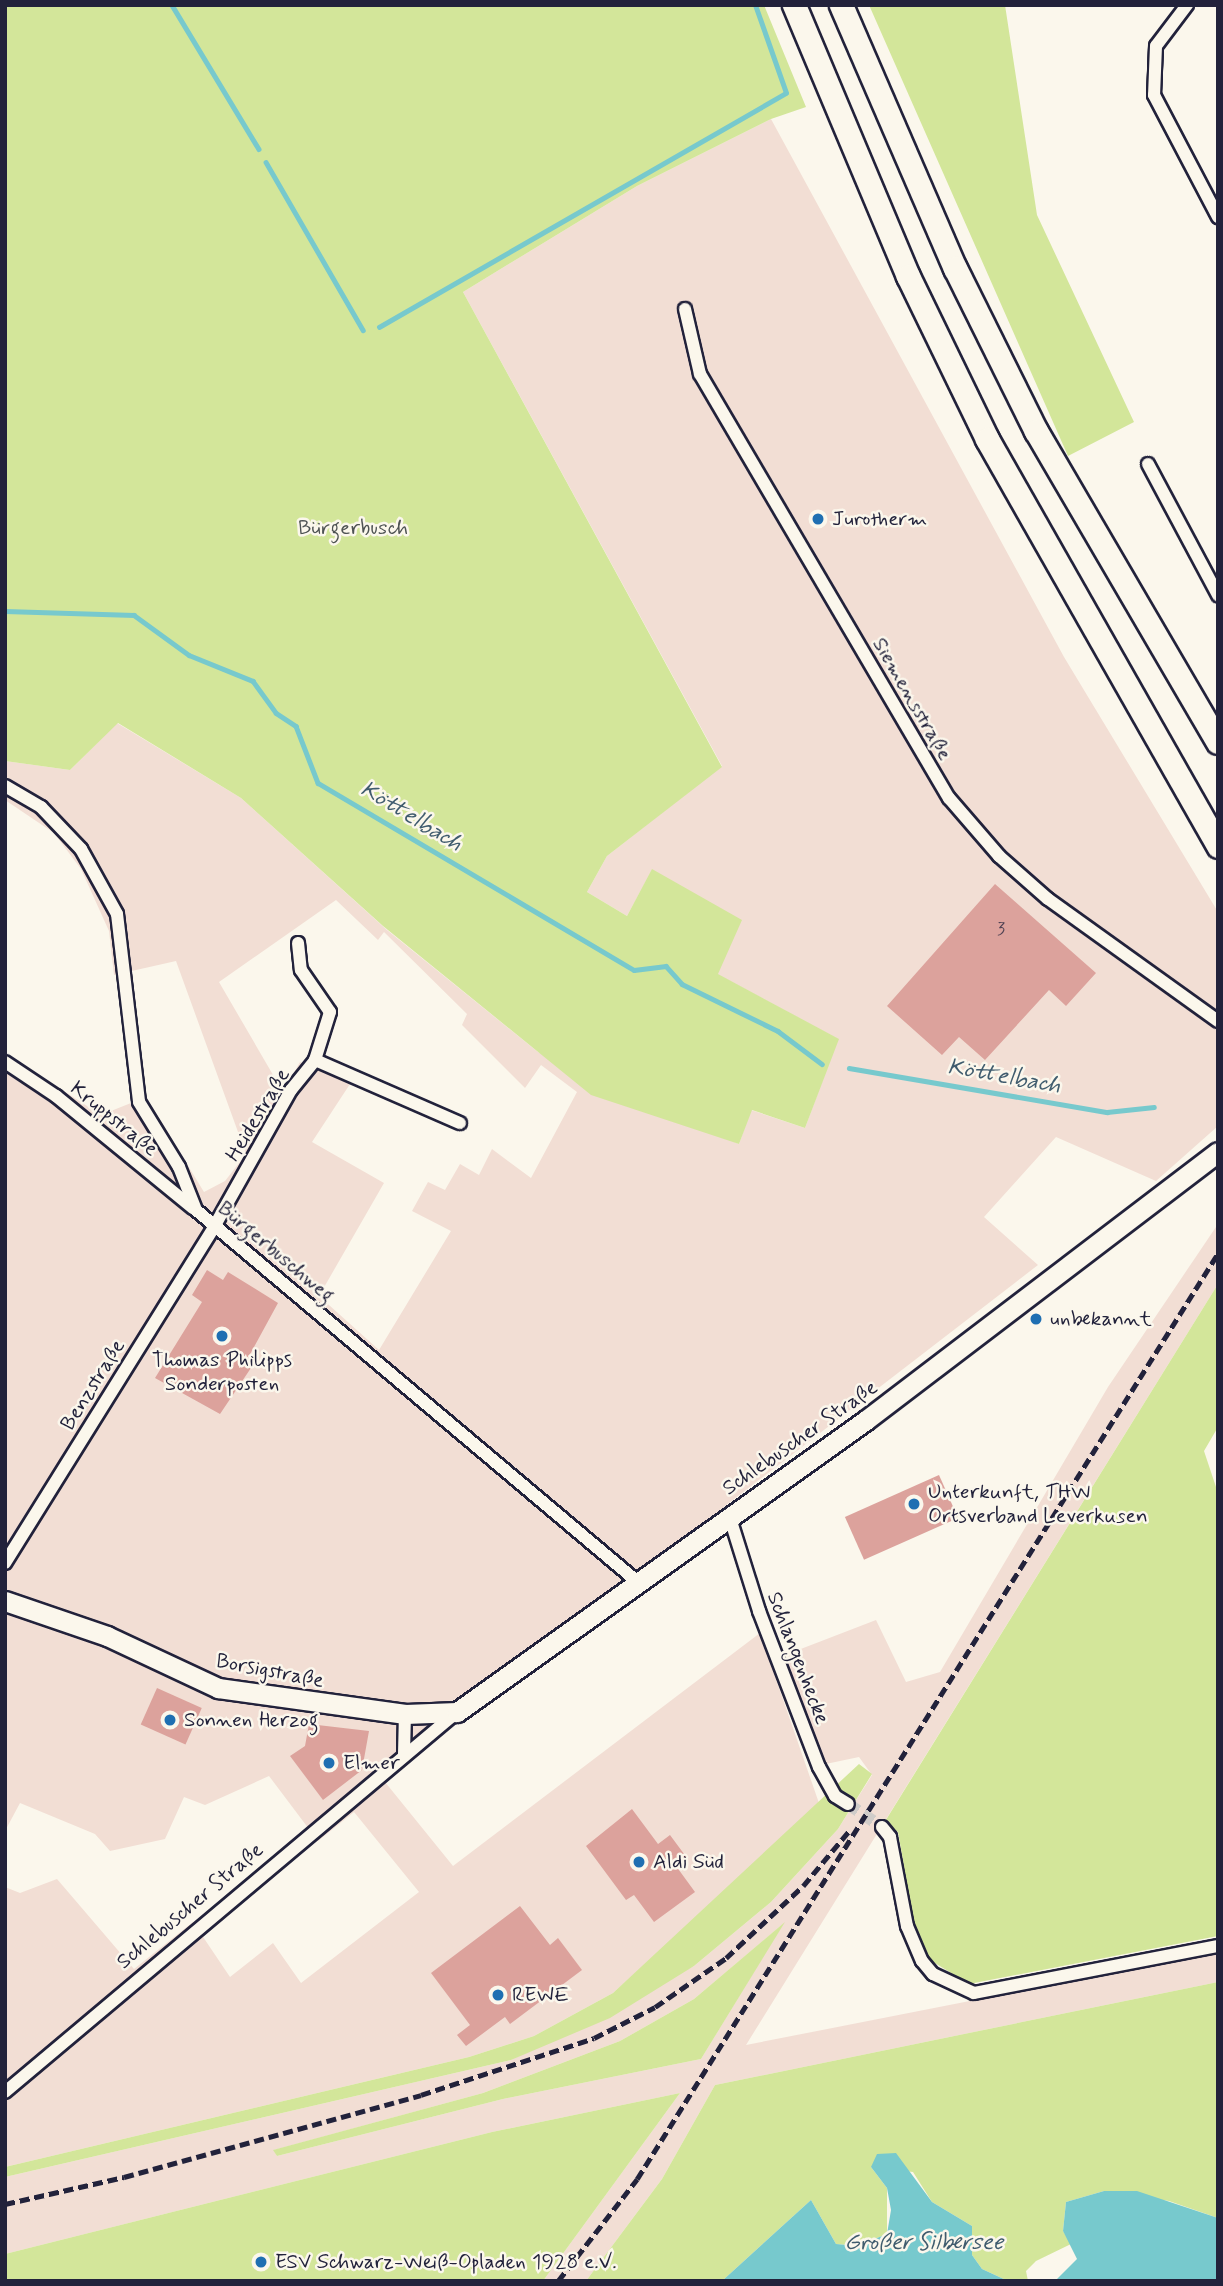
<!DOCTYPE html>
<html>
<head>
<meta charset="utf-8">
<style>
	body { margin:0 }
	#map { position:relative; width:1223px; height:2286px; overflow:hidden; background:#fbf7ec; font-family:Mynerve,sans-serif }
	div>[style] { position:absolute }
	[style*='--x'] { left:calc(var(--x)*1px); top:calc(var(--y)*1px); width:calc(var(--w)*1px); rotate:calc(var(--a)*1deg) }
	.built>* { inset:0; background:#f2ded4 }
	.green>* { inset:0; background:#d3e69a }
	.water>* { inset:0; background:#77c9cd }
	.stream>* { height:4.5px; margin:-2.25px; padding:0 2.25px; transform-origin:2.25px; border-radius:2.25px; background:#77c9cd }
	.building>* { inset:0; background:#dca29c; transform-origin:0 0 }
	.street-tunnel>* { height:12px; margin-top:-6px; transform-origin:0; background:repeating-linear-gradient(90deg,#d0ccc9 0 12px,transparent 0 18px) }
	.roads { filter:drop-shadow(2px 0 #22223b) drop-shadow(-2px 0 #22223b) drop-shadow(0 2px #22223b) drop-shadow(0 -2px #22223b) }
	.street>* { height:12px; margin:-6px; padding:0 6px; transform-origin:6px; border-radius:6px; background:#fbf7ec }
	.primary>* { height:19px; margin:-9.5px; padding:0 9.5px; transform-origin:9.5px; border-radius:9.5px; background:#fbf7ec }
	.highway>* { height:23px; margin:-11.5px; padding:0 11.5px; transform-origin:11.5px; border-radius:11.5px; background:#fbf7ec }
	.rail>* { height:4.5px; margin-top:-2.25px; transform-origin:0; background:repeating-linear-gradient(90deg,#22223b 0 10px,transparent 0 15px) }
	.dots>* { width:19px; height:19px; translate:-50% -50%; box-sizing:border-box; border:4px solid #fbf7ec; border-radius:50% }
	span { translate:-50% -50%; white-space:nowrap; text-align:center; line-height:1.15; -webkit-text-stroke:5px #fbf7ec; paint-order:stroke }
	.number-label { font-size:18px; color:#504253 }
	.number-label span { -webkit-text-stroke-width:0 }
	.poi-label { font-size:21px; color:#22223b }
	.left { translate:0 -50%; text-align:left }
	.park-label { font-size:21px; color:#4e5353 }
	.street-label { font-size:21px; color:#22223b }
	.water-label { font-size:23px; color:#405c6e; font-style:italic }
	.frame { position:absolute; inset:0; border:7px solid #22223b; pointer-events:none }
</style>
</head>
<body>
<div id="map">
	<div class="built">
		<div style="clip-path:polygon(evenodd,771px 119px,1064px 657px,1218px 912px,1218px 1126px,1156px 1181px,1056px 1137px,984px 1217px,1038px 1265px,646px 1567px,385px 1782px,453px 1866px,760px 1633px,820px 1806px,613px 1993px,534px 2036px,469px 2057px,5px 2167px,5px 1887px,20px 1893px,57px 1879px,134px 1969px,193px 1922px,230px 1977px,273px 1943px,301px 1983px,419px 1892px,354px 1812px,318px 1841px,269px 1776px,205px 1805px,184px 1797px,165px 1839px,110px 1851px,95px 1834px,20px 1803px,5px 1831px,5px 1053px,101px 1115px,146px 1097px,204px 1192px,225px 1181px,246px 1154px,176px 961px,114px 975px,109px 931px,81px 869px,54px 833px,5px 800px,5px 761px,70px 770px,117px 723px,241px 798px,387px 930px,538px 1052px,739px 1144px,751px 1110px,805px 1128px,838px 1039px,717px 974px,652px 870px,627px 916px,587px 892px,607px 856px,722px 766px,463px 292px,637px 186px,771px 119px,336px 900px,378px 940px,384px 932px,467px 1014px,462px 1025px,525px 1088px,541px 1065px,577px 1092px,531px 1178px,492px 1149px,479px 1175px,460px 1164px,445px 1190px,428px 1182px,412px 1211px,451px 1231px,379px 1350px,319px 1296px,384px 1183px,312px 1142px,350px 1084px,300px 1062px,283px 1092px,219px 982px,336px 900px)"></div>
		<div style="clip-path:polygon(evenodd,1218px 1224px,1218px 1284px,746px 2045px,1218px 1952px,1218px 1982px,715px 2085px,662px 2179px,586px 2281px,543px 2281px,680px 2093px,492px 2132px,5px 2254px,5px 2177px,511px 2060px,694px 1966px,771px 1902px,838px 1829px,872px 1775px,859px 1757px,821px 1765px,780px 1657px,876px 1620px,906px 1682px,940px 1672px,1108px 1387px,1218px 1224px,783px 1924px,701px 2059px,503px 2099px,277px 2156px,274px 2150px,483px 2093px,620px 2041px,694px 1999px,783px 1924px)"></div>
	</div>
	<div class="green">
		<div style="clip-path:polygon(5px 5px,764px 5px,806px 107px,771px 119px,637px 186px,463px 292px,722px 767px,607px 856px,587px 892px,627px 916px,652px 869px,742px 920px,718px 974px,839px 1039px,805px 1128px,752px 1110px,739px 1144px,591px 1095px,383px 926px,241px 798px,118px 723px,70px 770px,5px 761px)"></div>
		<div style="clip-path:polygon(869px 5px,1005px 5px,1037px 215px,1134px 422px,1068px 456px)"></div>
		<div style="clip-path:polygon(1218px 1284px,1218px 1427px,1204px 1451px,1218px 1493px,1218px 1936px,969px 1984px,930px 1960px,915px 1930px,898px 1832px,884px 1823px)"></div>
		<div style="clip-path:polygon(859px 1764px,872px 1774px,838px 1829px,771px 1902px,694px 1966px,610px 2018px,511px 2060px,5px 2177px,5px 2167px,469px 2057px,534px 2036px,613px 1993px)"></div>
		<div style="clip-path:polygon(785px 1922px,701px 2059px,503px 2099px,277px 2156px,273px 2150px,483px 2093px,620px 2041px,694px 1999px)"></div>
		<div style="clip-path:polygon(1218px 1982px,1218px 2218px,1169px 2201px,1104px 2191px,1066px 2202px,1063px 2231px,1071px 2244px,1036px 2261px,1026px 2271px,1028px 2281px,1008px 2281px,982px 2269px,972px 2255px,972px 2226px,932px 2202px,913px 2172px,871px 2167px,887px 2188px,887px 2234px,857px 2246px,836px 2244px,811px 2200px,722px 2281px,586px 2281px,662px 2179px,715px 2085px)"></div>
		<div style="clip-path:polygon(680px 2093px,543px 2281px,5px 2281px,5px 2254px,492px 2132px)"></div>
	</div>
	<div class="water">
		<div style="clip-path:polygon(896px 2153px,932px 2202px,972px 2226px,972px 2255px,982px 2269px,1008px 2281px,722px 2281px,811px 2200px,836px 2244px,857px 2246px,887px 2234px,891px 2210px,887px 2188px,871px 2167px,877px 2154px)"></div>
		<div style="clip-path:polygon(1104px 2191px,1137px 2191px,1218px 2218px,1218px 2281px,1055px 2281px,1077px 2259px,1063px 2231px,1066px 2202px)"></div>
	</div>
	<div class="stream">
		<div style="--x:172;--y:5;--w:168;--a:58.9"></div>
		<div style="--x:266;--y:162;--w:194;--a:60"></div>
		<div style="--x:379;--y:327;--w:469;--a:-29.9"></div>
		<div style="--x:786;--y:93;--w:93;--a:-109.4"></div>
		<div style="--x:5;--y:611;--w:129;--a:1.8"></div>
		<div style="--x:134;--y:615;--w:68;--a:36"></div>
		<div style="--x:189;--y:655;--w:69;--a:22.1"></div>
		<div style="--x:253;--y:681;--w:39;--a:54"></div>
		<div style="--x:276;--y:713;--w:24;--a:33"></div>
		<div style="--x:296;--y:726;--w:61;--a:68.9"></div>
		<div style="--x:318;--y:783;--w:367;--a:30.6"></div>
		<div style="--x:634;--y:970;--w:32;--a:-7"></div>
		<div style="--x:666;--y:966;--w:24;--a:48"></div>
		<div style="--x:682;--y:984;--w:107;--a:26.1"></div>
		<div style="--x:778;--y:1031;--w:55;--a:36.9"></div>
		<div style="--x:849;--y:1068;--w:262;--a:9.7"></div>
		<div style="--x:1107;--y:1112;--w:47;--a:-6.1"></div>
	</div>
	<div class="building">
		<div style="clip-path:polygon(995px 884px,1096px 973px,1066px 1006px,1049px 990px,985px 1060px,959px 1037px,942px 1055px,887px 1006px)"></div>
		<div style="clip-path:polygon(207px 1270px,223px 1280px,228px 1272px,278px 1303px,248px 1358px,255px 1362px,220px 1414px,155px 1378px,202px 1302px,192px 1295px)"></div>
		<div style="left:939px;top:1475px;width:47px;height:103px;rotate:66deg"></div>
		<div style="left:157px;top:1688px;width:49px;height:40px;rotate:24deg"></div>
		<div style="clip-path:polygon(309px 1724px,369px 1731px,362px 1770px,323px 1800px,290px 1756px,305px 1746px)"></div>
		<div style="clip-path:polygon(632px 1809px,658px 1844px,670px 1835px,687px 1858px,676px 1866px,695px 1892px,654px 1922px,634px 1895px,626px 1900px,586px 1846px)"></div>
		<div style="clip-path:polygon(520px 1906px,550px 1945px,558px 1938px,582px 1970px,510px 2024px,505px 2017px,466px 2046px,457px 2035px,470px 2025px,431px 1973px)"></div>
	</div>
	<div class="street-tunnel">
		<div style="--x:848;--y:1804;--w:41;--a:34.1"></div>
	</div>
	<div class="roads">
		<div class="street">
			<div style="--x:1187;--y:5;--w:51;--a:127.1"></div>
			<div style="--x:1156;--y:46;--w:49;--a:92.3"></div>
			<div style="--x:1154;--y:95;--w:138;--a:62.3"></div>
			<div style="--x:685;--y:309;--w:67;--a:77"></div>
			<div style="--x:700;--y:374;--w:492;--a:59.6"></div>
			<div style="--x:949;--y:798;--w:77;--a:49.2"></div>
			<div style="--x:999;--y:856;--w:65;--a:41.3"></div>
			<div style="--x:1048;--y:899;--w:209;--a:35.7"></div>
			<div style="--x:1148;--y:464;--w:149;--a:61.9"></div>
			<div style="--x:5;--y:786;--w:42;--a:30.3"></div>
			<div style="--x:41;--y:807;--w:58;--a:46.4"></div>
			<div style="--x:81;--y:849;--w:74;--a:61"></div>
			<div style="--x:117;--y:914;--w:189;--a:83.3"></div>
			<div style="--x:139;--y:1102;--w:76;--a:58.4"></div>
			<div style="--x:179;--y:1167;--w:46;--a:68.4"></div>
			<div style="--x:196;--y:1210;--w:579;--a:40.1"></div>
			<div style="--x:298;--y:943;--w:27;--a:84"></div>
			<div style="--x:301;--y:970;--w:51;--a:55.4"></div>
			<div style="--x:330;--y:1012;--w:50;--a:107.4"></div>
			<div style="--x:5;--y:1062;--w:61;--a:33.7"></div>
			<div style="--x:56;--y:1096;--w:177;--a:39.3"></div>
			<div style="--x:729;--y:1515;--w:101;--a:72.6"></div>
			<div style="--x:759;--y:1611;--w:167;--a:69"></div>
			<div style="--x:819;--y:1767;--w:33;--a:61"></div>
			<div style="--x:835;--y:1796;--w:15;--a:32"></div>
			<div style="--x:5;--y:1563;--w:396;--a:-58.1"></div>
			<div style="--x:214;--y:1227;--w:157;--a:-60.7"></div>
			<div style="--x:291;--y:1090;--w:38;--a:-51"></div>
			<div style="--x:315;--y:1060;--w:158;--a:23.5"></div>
			<div style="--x:404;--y:1754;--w:40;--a:-88.6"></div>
			<div style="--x:882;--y:1827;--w:13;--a:51"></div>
			<div style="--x:890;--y:1837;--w:91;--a:79.2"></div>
			<div style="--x:907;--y:1926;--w:38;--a:67"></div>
			<div style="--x:922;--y:1961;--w:17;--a:50"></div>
			<div style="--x:933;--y:1974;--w:45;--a:24.9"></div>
			<div style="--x:974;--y:1993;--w:248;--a:-10.9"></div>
			<div style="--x:5;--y:2092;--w:591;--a:-40.05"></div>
		</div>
		<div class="primary">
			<div style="--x:5;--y:1601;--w:108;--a:18.9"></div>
			<div style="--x:107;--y:1636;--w:123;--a:25.1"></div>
			<div style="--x:218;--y:1688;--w:189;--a:7.9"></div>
			<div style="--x:405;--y:1714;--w:52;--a:-2.2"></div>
			<div style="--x:457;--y:1712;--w:503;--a:-35.52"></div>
			<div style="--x:866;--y:1420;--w:442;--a:-37.3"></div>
		</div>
		<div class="highway">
			<div style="--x:794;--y:5;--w:294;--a:67.2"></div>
			<div style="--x:908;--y:276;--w:181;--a:64.1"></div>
			<div style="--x:987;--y:439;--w:468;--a:60.4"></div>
			<div style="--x:841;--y:5;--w:287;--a:66.6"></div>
			<div style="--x:955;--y:268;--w:182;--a:63.6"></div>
			<div style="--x:1036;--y:431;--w:360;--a:59.7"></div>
		</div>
	</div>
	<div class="rail">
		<div style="--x:5;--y:2204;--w:122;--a:-12.8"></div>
		<div style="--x:124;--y:2177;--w:308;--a:-15.4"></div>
		<div style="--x:421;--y:2095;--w:182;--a:-18.2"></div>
		<div style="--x:594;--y:2038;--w:68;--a:-26.9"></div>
		<div style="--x:655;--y:2007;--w:86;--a:-34.6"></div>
		<div style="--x:726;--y:1958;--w:105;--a:-43.1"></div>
		<div style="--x:803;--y:1886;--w:72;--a:-50.1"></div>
		<div style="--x:558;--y:2281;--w:129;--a:-52.2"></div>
		<div style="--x:637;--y:2179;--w:1093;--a:-57.89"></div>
	</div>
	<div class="dots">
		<div style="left:818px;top:519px;background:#1f6fb2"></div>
		<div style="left:1036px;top:1319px;background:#1f6fb2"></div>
		<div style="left:222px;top:1336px;background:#1f6fb2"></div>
		<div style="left:914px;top:1504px;background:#1f6fb2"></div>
		<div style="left:170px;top:1720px;background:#1f6fb2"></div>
		<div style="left:329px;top:1763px;background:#1f6fb2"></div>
		<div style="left:639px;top:1862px;background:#1f6fb2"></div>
		<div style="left:498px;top:1995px;background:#1f6fb2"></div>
		<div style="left:261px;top:2262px;background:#1f6fb2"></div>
	</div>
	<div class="number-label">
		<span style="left:1001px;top:929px">3</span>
	</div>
	<div class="poi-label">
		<span class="left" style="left:832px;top:519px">Jurotherm</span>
		<span class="left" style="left:1050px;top:1319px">unbekannt</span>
		<span style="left:222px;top:1372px">Thomas Philipps<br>Sonderposten</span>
		<span class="left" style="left:928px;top:1504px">Unterkunft, THW<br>Ortsverband Leverkusen</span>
		<span class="left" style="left:184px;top:1720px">Sonnen Herzog</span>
		<span class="left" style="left:343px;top:1763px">Elmer</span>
		<span class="left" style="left:653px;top:1862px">Aldi Süd</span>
		<span class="left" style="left:512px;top:1995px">REWE</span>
		<span class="left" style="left:275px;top:2262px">ESV Schwarz-Weiß-Opladen 1928 e.V.</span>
	</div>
	<div class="park-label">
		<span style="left:353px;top:528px">Bürgerbusch</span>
	</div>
	<div class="street-label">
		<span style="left:912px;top:699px;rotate:60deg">Siemensstraße</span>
		<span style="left:258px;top:1115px;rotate:-59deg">Heidestraße</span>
		<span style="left:114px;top:1119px;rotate:39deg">Kruppstraße</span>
		<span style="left:276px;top:1252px;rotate:40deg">Bürgerbuschweg</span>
		<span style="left:93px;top:1385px;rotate:-58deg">Benzstraße</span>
		<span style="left:800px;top:1438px;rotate:-35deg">Schlebuscher Straße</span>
		<span style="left:798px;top:1658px;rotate:69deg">Schlangenhecke</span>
		<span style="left:270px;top:1671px;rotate:11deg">Borsigstraße</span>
		<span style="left:190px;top:1906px;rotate:-40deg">Schlebuscher Straße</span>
	</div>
	<div class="water-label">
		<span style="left:411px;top:817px;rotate:31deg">Köttelbach</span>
		<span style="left:1004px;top:1077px;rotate:10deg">Köttelbach</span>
		<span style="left:924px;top:2243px">Großer Silbersee</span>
	</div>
	<div class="frame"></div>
</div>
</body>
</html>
